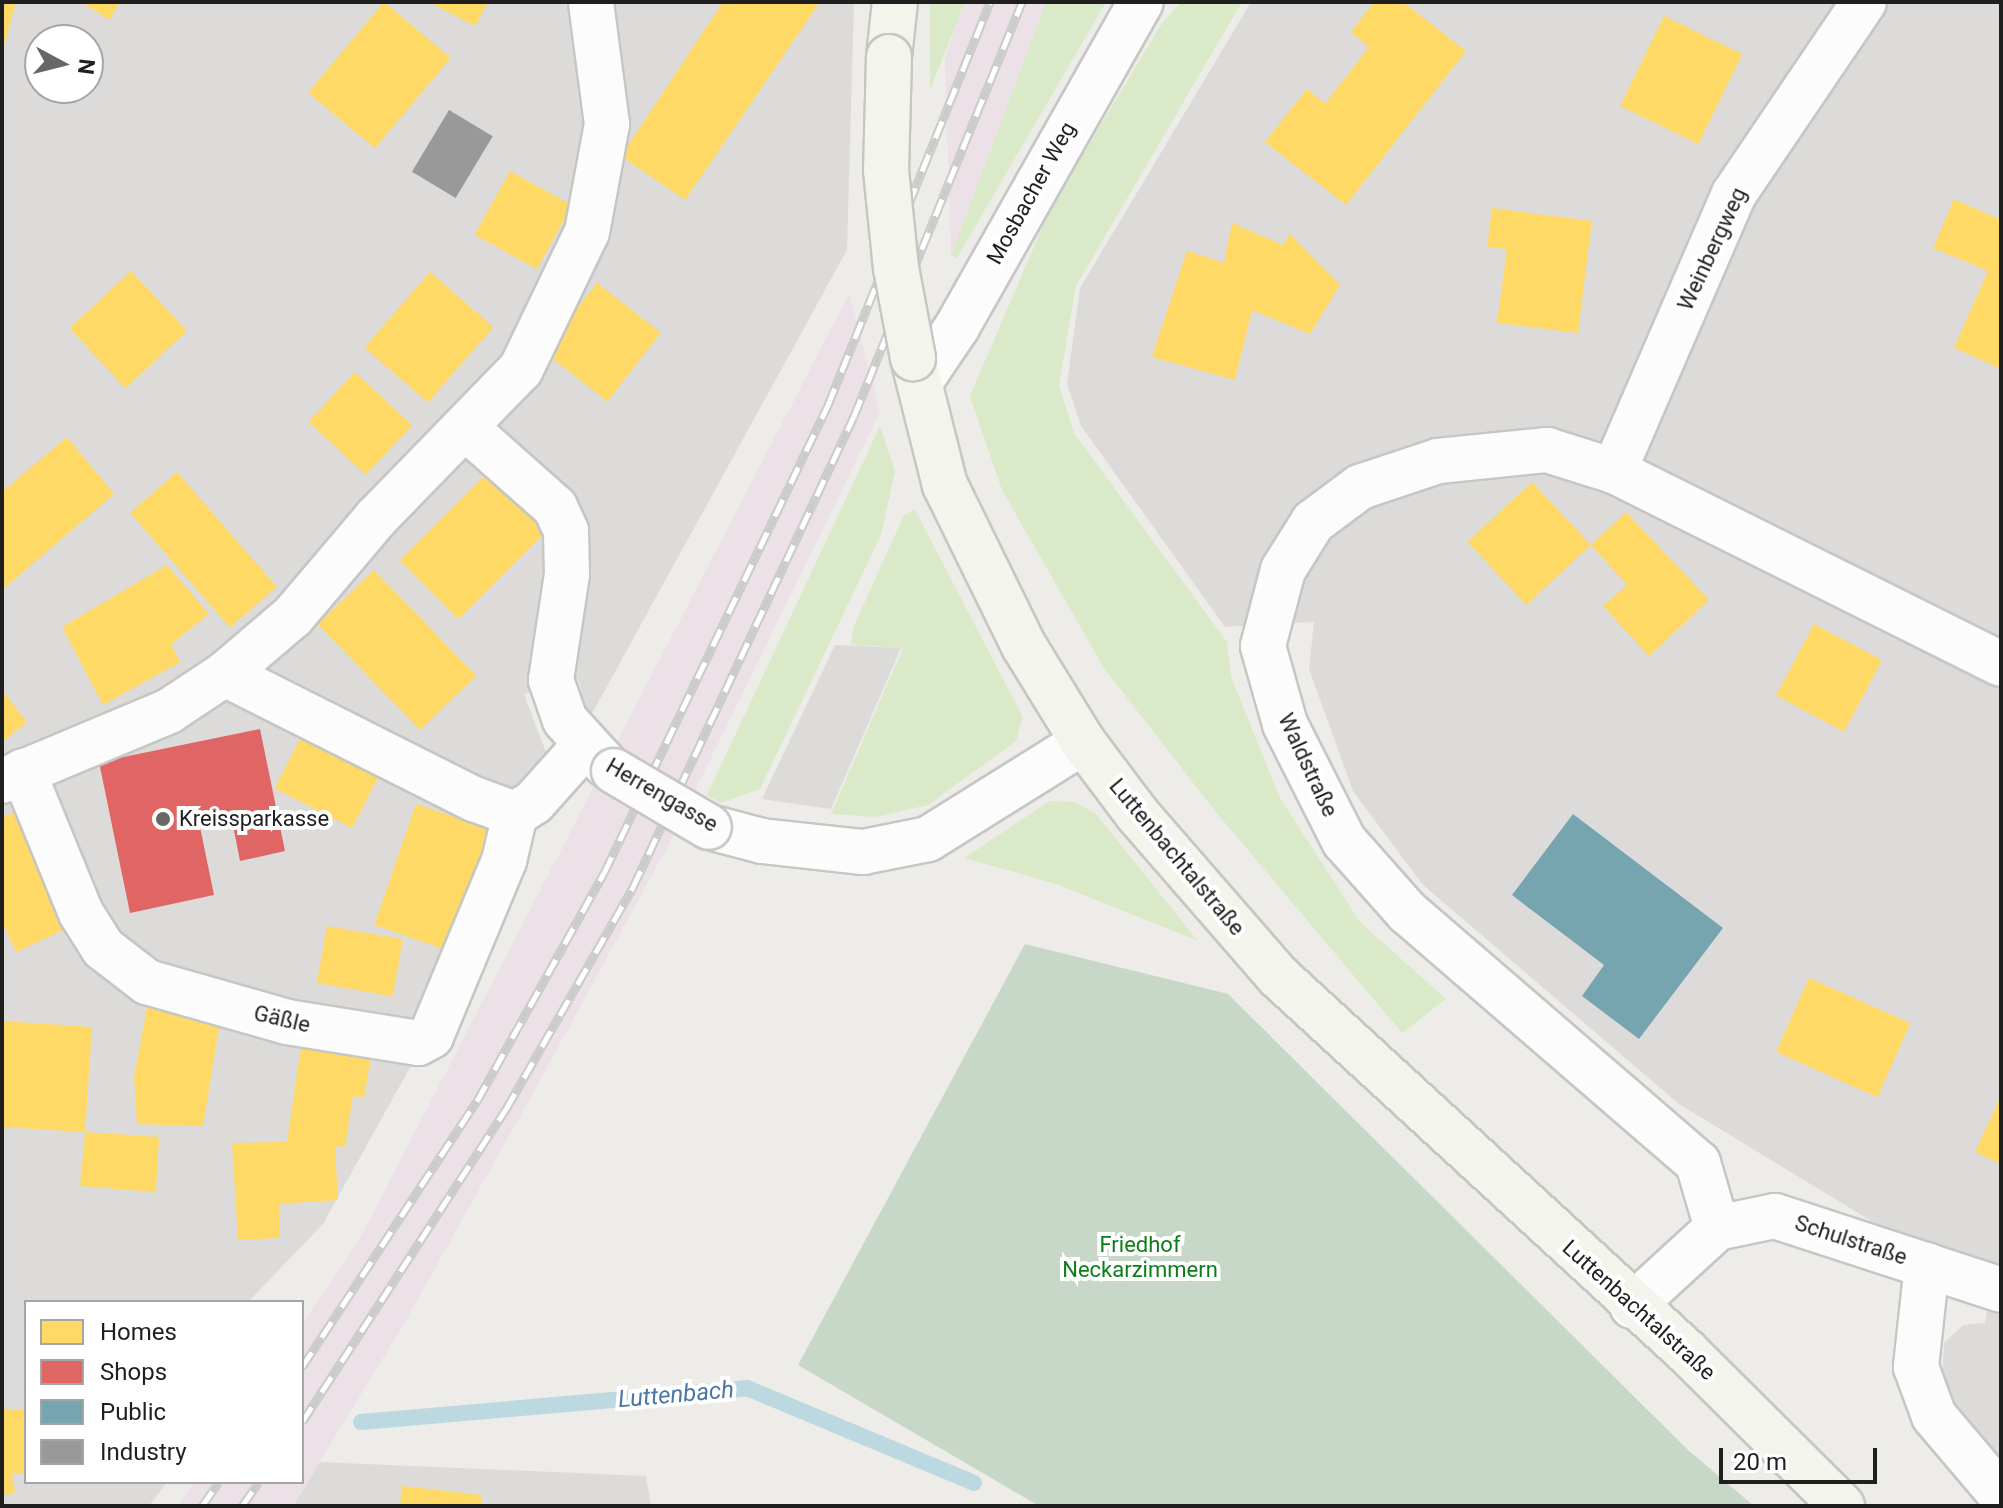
<!DOCTYPE html>
<html>
<head>
<meta charset="utf-8">
<style>
	body { margin:0 }
	#map { position:relative; width:2003px; height:1508px; overflow:hidden; background:#eeece8; font-family:Roboto,sans-serif }
	div>[style] { position:absolute }
	[style*='--x'] { left:calc(var(--x)*1px); top:calc(var(--y)*1px); width:calc(var(--w)*1px); rotate:calc(var(--a)*1deg) }
	.residential>* { inset:0; background:#dddbd9 }
	.industrial>* { inset:0; background:#ebe1e6 }
	.religious>* { inset:0; background:#dcdbd9 }
	.grass>* { inset:0; background:#daeac8 }
	.cemetery>* { inset:0; background:#c7d8c8 }
	.homes>* { inset:0; background:#ffd966; transform-origin:0 0 }
	.shops>* { inset:0; background:#e06666 }
	.public>* { inset:0; background:#76a5af }
	.industry>* { inset:0; background:#999; transform-origin:0 0 }
	.stream>* { height:16px; margin:-8px; padding:0 8px; transform-origin:8px; border-radius:8px; background:#bcd8e0 }
	.roads { filter:drop-shadow(2px 0 #c6c6c4) drop-shadow(-2px 0 #c6c6c4) drop-shadow(0 2px #c6c6c4) drop-shadow(0 -2px #c6c6c4) }
	.street>* { height:44px; margin:-22px; padding:0 22px; transform-origin:22px; border-radius:22px; background:#fcfcfc }
	.secondary>* { height:44px; margin:-22px; padding:0 22px; transform-origin:22px; border-radius:22px; background:#f3f4eb }
	.rail>* { height:9px; margin-top:-4.5px; transform-origin:0; background:repeating-linear-gradient(90deg,#fff 0 18px,#cbcbca 0 36px); box-sizing:border-box; border-block:2px solid #cbcbca }
	.bridges { filter:drop-shadow(2px 0 #c6c6c4) drop-shadow(-2px 0 #c6c6c4) drop-shadow(0 2px #c6c6c4) drop-shadow(0 -2px #c6c6c4) }
	.street-bridge>* { height:44px; margin:-22px; padding:0 22px; transform-origin:22px; border-radius:22px; background:#fcfcfc }
	.secondary-bridge>* { height:44px; margin:-22px; padding:0 22px; transform-origin:22px; border-radius:22px; background:#f3f4eb }
	.dots>* { width:22px; height:22px; translate:-50% -50%; box-sizing:border-box; border:4px solid #fff; border-radius:50% }
	span { translate:-50% -50%; white-space:nowrap; text-align:center; line-height:1.15; -webkit-text-stroke:8px #fff; paint-order:stroke }
	.street-label { font-size:22px; color:#1f1f1f }
	.poi-label { font-size:22px; color:#1f1f1f }
	.left { translate:0 -50%; text-align:left }
	.park-label { font-size:22px; color:#0d7d19 }
	.water-label { font-size:24px; color:#4a76a6; font-style:italic }
	.frame { position:absolute; inset:0; border:4px solid #1f1f1f; pointer-events:none }
	.legend { position:absolute; left:24px; top:1300px; width:280px; height:184px; box-sizing:border-box; background:#fff; border:2px solid #a5a5a5; margin:0; padding:10px 14px; list-style:none; font-size:24px; color:#1f1f1f }
	.legend li { display:flex; align-items:center; gap:16px; height:40px }
	.legend b { width:40px; border:2px solid #a5a5a5 }
	.north { position:absolute; left:24px; top:24px; width:80px; height:80px; box-sizing:border-box; background:#fff; border:2px solid #a5a5a5; border-radius:50%; rotate:97deg; font-size:22px; font-weight:700; line-height:32px; text-align:center; color:#1f1f1f }
	.north::after { content:''; display:block; margin:auto; width:28px; height:36px; background:#676765; clip-path:polygon(50% 0,100% 100%,50% 72%,0 100%) }
	.scale { position:absolute; left:1719px; top:1448px; width:158px; height:36px; box-sizing:border-box; border:4px solid #1f1f1f; border-top:0; padding-left:10px; font-size:24px; line-height:28px; white-space:nowrap; color:#1f1f1f; -webkit-text-stroke:6px #fff; paint-order:stroke }
</style>
</head>
<body>
<div id="map">
	<div class="residential">
		<div style="clip-path:polygon(evenodd,2px 2px,854px 2px,847px 250px,589px 719px,578px 679px,524px 694px,546px 752px,503px 830px,413px 1062px,323px 1224px,248px 1302px,26px 1302px,26px 1482px,167px 1482px,149px 1506px,2px 1506px,2px 2px,40px 40px,88px 40px,88px 88px,40px 88px,40px 40px)"></div>
		<div style="clip-path:polygon(1251px 2px,2001px 2px,2001px 1460px,1962px 1424px,1942px 1379px,1944px 1343px,1963px 1325px,1985px 1323px,1995px 1264px,1881px 1227px,1679px 1104px,1423px 885px,1353px 791px,1309px 669px,1314px 622px,1225px 627px,1081px 426px,1067px 384px,1080px 288px)"></div>
		<div style="clip-path:polygon(320px 1462px,646px 1476px,651px 1506px,293px 1506px)"></div>
	</div>
	<div class="industrial">
		<div style="clip-path:polygon(965px 2px,1046px 2px,951px 255px,945px 57px)"></div>
		<div style="clip-path:polygon(849px 294px,880px 412px,669px 844px,538px 1084px,406px 1320px,293px 1506px,178px 1506px,194px 1482px,302px 1482px,302px 1324px,357px 1244px)"></div>
	</div>
	<div class="religious">
		<div style="clip-path:polygon(1403px 366px,1430px 419px,1367px 427px,1317px 463px,1271px 526px,1257px 452px,1261px 439px,1319px 403px)"></div>
		<div style="clip-path:polygon(835px 645px,901px 648px,831px 809px,762px 799px)"></div>
	</div>
	<div class="grass">
		<div style="clip-path:polygon(930px 2px,965px 2px,930px 90px)"></div>
		<div style="clip-path:polygon(1046px 2px,1106px 2px,957px 258px,951px 255px)"></div>
		<div style="clip-path:polygon(1181px 2px,1242px 2px,1076px 286px,1059px 385px,1074px 433px,1227px 642px,1231px 677px,1280px 798px,1360px 922px,1446px 999px,1402px 1033px,1215px 811px,1104px 668px,1002px 490px,970px 396px,1051px 207px,1161px 25px)"></div>
		<div style="clip-path:polygon(880px 426px,895px 472px,881px 535px,760px 789px,720px 803px,707px 795px)"></div>
		<div style="clip-path:polygon(915px 510px,1023px 717px,1016px 741px,928px 805px,875px 817px,831px 814px,903px 648px,851px 645px,853px 628px,904px 515px)"></div>
		<div style="clip-path:polygon(1050px 801px,1075px 802px,1096px 814px,1198px 941px,1059px 885px,964px 858px)"></div>
	</div>
	<div class="cemetery">
		<div style="clip-path:polygon(1025px 944px,1228px 994px,1688px 1450px,1754px 1506px,1039px 1506px,798px 1365px)"></div>
	</div>
	<div class="homes">
		<div style="clip-path:polygon(2px 2px,16px 2px,3px 49px,2px 49px)"></div>
		<div style="clip-path:polygon(82px 2px,120px 2px,109px 20px)"></div>
		<div style="left:384px;top:2px;width:87px;height:118px;rotate:40deg"></div>
		<div style="clip-path:polygon(429px 2px,488px 2px,475px 26px)"></div>
		<div style="clip-path:polygon(723px 2px,820px 2px,685px 200px,621px 156px)"></div>
		<div style="clip-path:polygon(1374px 2px,1403px 2px,1466px 51px,1346px 205px,1265px 142px,1307px 89px,1325px 104px,1369px 47px,1351px 32px)"></div>
		<div style="left:1664px;top:16px;width:87px;height:100px;rotate:26deg"></div>
		<div style="left:510px;top:171px;width:71px;height:73px;rotate:29deg"></div>
		<div style="clip-path:polygon(1954px 199px,2001px 220px,2001px 369px,1954px 348px,1988px 271px,1933px 248px)"></div>
		<div style="clip-path:polygon(1492px 208px,1592px 221px,1578px 333px,1497px 323px,1507px 249px,1487px 247px)"></div>
		<div style="clip-path:polygon(1232px 223px,1283px 245px,1290px 234px,1340px 285px,1310px 334px,1252px 310px,1235px 380px,1152px 357px,1187px 251px,1224px 263px)"></div>
		<div style="left:131px;top:271px;width:82px;height:84px;rotate:47deg"></div>
		<div style="left:430px;top:272px;width:84px;height:100px;rotate:41deg"></div>
		<div style="left:597px;top:283px;width:81px;height:87px;rotate:38deg"></div>
		<div style="left:355px;top:372px;width:78px;height:68px;rotate:43deg"></div>
		<div style="clip-path:polygon(67px 437px,114px 494px,2px 590px,2px 492px)"></div>
		<div style="left:491px;top:469px;width:83px;height:129px;rotate:45deg"></div>
		<div style="left:177px;top:472px;width:152px;height:62px;rotate:49deg"></div>
		<div style="left:1532px;top:482px;width:86px;height:88px;rotate:47deg"></div>
		<div style="clip-path:polygon(1626px 512px,1709px 600px,1649px 656px,1603px 606px,1627px 585px,1591px 545px)"></div>
		<div style="clip-path:polygon(167px 565px,209px 614px,171px 644px,180px 662px,103px 705px,62px 627px)"></div>
		<div style="left:374px;top:570px;width:147px;height:78px;rotate:46deg"></div>
		<div style="left:1814px;top:624px;width:77px;height:81px;rotate:28deg"></div>
		<div style="clip-path:polygon(2px 690px,27px 722px,2px 742px)"></div>
		<div style="left:306px;top:727px;width:87px;height:69px;rotate:27deg"></div>
		<div style="left:416px;top:804px;width:81px;height:128px;rotate:19deg"></div>
		<div style="clip-path:polygon(20px 809px,74px 925px,16px 952px,2px 922px,2px 818px)"></div>
		<div style="left:327px;top:926px;width:77px;height:58px;rotate:10deg"></div>
		<div style="left:1809px;top:978px;width:111px;height:81px;rotate:24deg"></div>
		<div style="clip-path:polygon(149px 997px,222px 1009px,203px 1126px,137px 1124px,134px 1078px)"></div>
		<div style="clip-path:polygon(2px 1021px,92px 1027px,85px 1132px,159px 1137px,156px 1192px,80px 1186px,85px 1132px,2px 1127px)"></div>
		<div style="clip-path:polygon(301px 1047px,371px 1057px,364px 1098px,353px 1096px,345px 1147px,335px 1146px,338px 1200px,279px 1204px,280px 1238px,238px 1240px,232px 1143px,287px 1142px)"></div>
		<div style="clip-path:polygon(2001px 1096px,2001px 1164px,1975px 1152px)"></div>
		<div style="clip-path:polygon(2px 1398px,5px 1410px,26px 1409px,26px 1473px,12px 1474px,15px 1493px,2px 1495px)"></div>
		<div style="clip-path:polygon(402px 1486px,482px 1495px,481px 1506px,400px 1506px)"></div>
	</div>
	<div class="shops">
		<div style="clip-path:polygon(260px 729px,285px 851px,240px 861px,231px 815px,199px 822px,214px 895px,130px 913px,99px 762px)"></div>
	</div>
	<div class="public">
		<div style="clip-path:polygon(1573px 814px,1723px 928px,1639px 1039px,1582px 996px,1604px 965px,1512px 895px)"></div>
	</div>
	<div class="industry">
		<div style="left:449px;top:110px;width:51px;height:72px;rotate:31deg"></div>
	</div>
	<div class="stream">
		<div style="--x:361;--y:1422;--w:387;--a:-5"></div>
		<div style="--x:747;--y:1388;--w:246;--a:22.7"></div>
	</div>
	<div class="roads">
		<div class="street">
			<div style="--x:920;--y:382;--w:66;--a:-56.1"></div>
			<div style="--x:957;--y:327;--w:373;--a:-60.5"></div>
			<div style="--x:467;--y:429;--w:118;--a:41.6"></div>
			<div style="--x:555;--y:507;--w:26;--a:65"></div>
			<div style="--x:566;--y:531;--w:43;--a:88.7"></div>
			<div style="--x:567;--y:574;--w:107;--a:98.6"></div>
			<div style="--x:551;--y:680;--w:42;--a:70.7"></div>
			<div style="--x:565;--y:720;--w:61;--a:47.7"></div>
			<div style="--x:1614;--y:471;--w:302;--a:-66.6"></div>
			<div style="--x:1734;--y:194;--w:232;--a:-55.9"></div>
			<div style="--x:225;--y:674;--w:279;--a:26.7"></div>
			<div style="--x:474;--y:799;--w:44;--a:20.1"></div>
			<div style="--x:515;--y:814;--w:22;--a:-32"></div>
			<div style="--x:534;--y:802;--w:75;--a:-48.2"></div>
			<div style="--x:23;--y:771;--w:153;--a:67.8"></div>
			<div style="--x:81;--y:913;--w:41;--a:57.8"></div>
			<div style="--x:103;--y:948;--w:56;--a:37.7"></div>
			<div style="--x:147;--y:982;--w:146;--a:15.9"></div>
			<div style="--x:287;--y:1022;--w:133;--a:9.1"></div>
			<div style="--x:418;--y:1043;--w:15;--a:-28"></div>
			<div style="--x:431;--y:1036;--w:190;--a:-67.4"></div>
			<div style="--x:504;--y:861;--w:48;--a:-76.8"></div>
			<div style="--x:2;--y:781;--w:181;--a:-22.7"></div>
			<div style="--x:169;--y:711;--w:67;--a:-33.5"></div>
			<div style="--x:225;--y:674;--w:89;--a:-40.5"></div>
			<div style="--x:293;--y:616;--w:128;--a:-49.7"></div>
			<div style="--x:376;--y:518;--w:208;--a:-45.8"></div>
			<div style="--x:521;--y:369;--w:152;--a:-64.3"></div>
			<div style="--x:587;--y:232;--w:110;--a:-79.5"></div>
			<div style="--x:607;--y:124;--w:123;--a:-97.5"></div>
			<div style="--x:709;--y:827;--w:55;--a:14.8"></div>
			<div style="--x:762;--y:841;--w:102;--a:6.2"></div>
			<div style="--x:863;--y:852;--w:66;--a:-11.3"></div>
			<div style="--x:928;--y:839;--w:183;--a:-32"></div>
			<div style="--x:1717;--y:1228;--w:68;--a:-106.3"></div>
			<div style="--x:1698;--y:1163;--w:383;--a:-139.2"></div>
			<div style="--x:1408;--y:913;--w:96;--a:-131.6"></div>
			<div style="--x:1344;--y:841;--w:131;--a:-116.8"></div>
			<div style="--x:1285;--y:724;--w:81;--a:-105.8"></div>
			<div style="--x:1263;--y:646;--w:79;--a:-75.3"></div>
			<div style="--x:1283;--y:570;--w:57;--a:-58"></div>
			<div style="--x:1313;--y:522;--w:59;--a:-36.7"></div>
			<div style="--x:1360;--y:487;--w:82;--a:-18.4"></div>
			<div style="--x:1438;--y:461;--w:110;--a:-5.8"></div>
			<div style="--x:1547;--y:450;--w:70;--a:17.4"></div>
			<div style="--x:1614;--y:471;--w:432;--a:26.5"></div>
			<div style="--x:1927;--y:1265;--w:103;--a:96.2"></div>
			<div style="--x:1916;--y:1367;--w:52;--a:69.8"></div>
			<div style="--x:1934;--y:1416;--w:104;--a:49.7"></div>
			<div style="--x:1632;--y:1306;--w:115;--a:-42.5"></div>
			<div style="--x:1717;--y:1228;--w:59;--a:-11.7"></div>
			<div style="--x:1775;--y:1216;--w:238;--a:18.1"></div>
		</div>
		<div class="secondary">
			<div style="--x:889;--y:57;--w:55;--a:-83.8"></div>
			<div style="--x:913;--y:358;--w:131;--a:75.9"></div>
			<div style="--x:945;--y:485;--w:179;--a:63.9"></div>
			<div style="--x:1024;--y:646;--w:113;--a:58.4"></div>
			<div style="--x:1083;--y:742;--w:91;--a:53"></div>
			<div style="--x:1138;--y:815;--w:215;--a:49"></div>
			<div style="--x:1279;--y:977;--w:553;--a:42.58"></div>
			<div style="--x:1686;--y:1351;--w:220;--a:44.8"></div>
		</div>
	</div>
	<div class="rail">
		<div style="--x:302;--y:1367;--w:318;--a:-56.7"></div>
		<div style="--x:477;--y:1101;--w:261;--a:-60.9"></div>
		<div style="--x:604;--y:873;--w:519;--a:-64.42"></div>
		<div style="--x:828;--y:405;--w:434;--a:-68.1"></div>
		<div style="--x:302;--y:1422;--w:374;--a:-56.9"></div>
		<div style="--x:506;--y:1109;--w:256;--a:-60.2"></div>
		<div style="--x:633;--y:887;--w:520;--a:-64.86"></div>
		<div style="--x:854;--y:416;--w:447;--a:-67.9"></div>
		<div style="--x:202;--y:1506;--w:29;--a:-55"></div>
		<div style="--x:242;--y:1506;--w:29;--a:-55"></div>
	</div>
	<div class="bridges">
		<div class="street-bridge">
			<div style="--x:614;--y:771;--w:110;--a:30.5"></div>
		</div>
		<div class="secondary-bridge">
			<div style="--x:889;--y:57;--w:113;--a:91.5"></div>
			<div style="--x:886;--y:170;--w:99;--a:84.2"></div>
			<div style="--x:896;--y:268;--w:92;--a:79.3"></div>
		</div>
	</div>
	<div class="dots">
		<div style="left:163px;top:819px;background:#676765"></div>
	</div>
	<div class="street-label">
		<span style="left:1031px;top:193px;rotate:-61deg">Mosbacher Weg</span>
		<span style="left:1712px;top:249px;rotate:-65deg">Weinbergweg</span>
		<span style="left:1308px;top:765px;rotate:65deg">Waldstraße</span>
		<span style="left:662px;top:795px;rotate:30deg">Herrengasse</span>
		<span style="left:1177px;top:857px;rotate:50deg">Luttenbachtalstraße</span>
		<span style="left:282px;top:1019px;rotate:13deg">Gäßle</span>
		<span style="left:1851px;top:1240px;rotate:18deg">Schulstraße</span>
		<span style="left:1639px;top:1310px;rotate:42deg">Luttenbachtalstraße</span>
	</div>
	<div class="poi-label">
		<span class="left" style="left:179px;top:819px">Kreissparkasse</span>
	</div>
	<div class="park-label">
		<span style="left:1140px;top:1257px">Friedhof<br>Neckarzimmern</span>
	</div>
	<div class="water-label">
		<span style="left:676px;top:1395px;rotate:-5deg">Luttenbach</span>
	</div>
	<div class="frame"></div>
	<ul class="legend">
	<li><b style="height:22px;background:#ffd966"></b>Homes</li>
	<li><b style="height:22px;background:#e06666"></b>Shops</li>
	<li><b style="height:22px;background:#76a5af"></b>Public</li>
	<li><b style="height:22px;background:#999"></b>Industry</li>
	</ul>
	<div class="north">N</div>
	<div class="scale">20 m</div>
</div>
</body>
</html>
